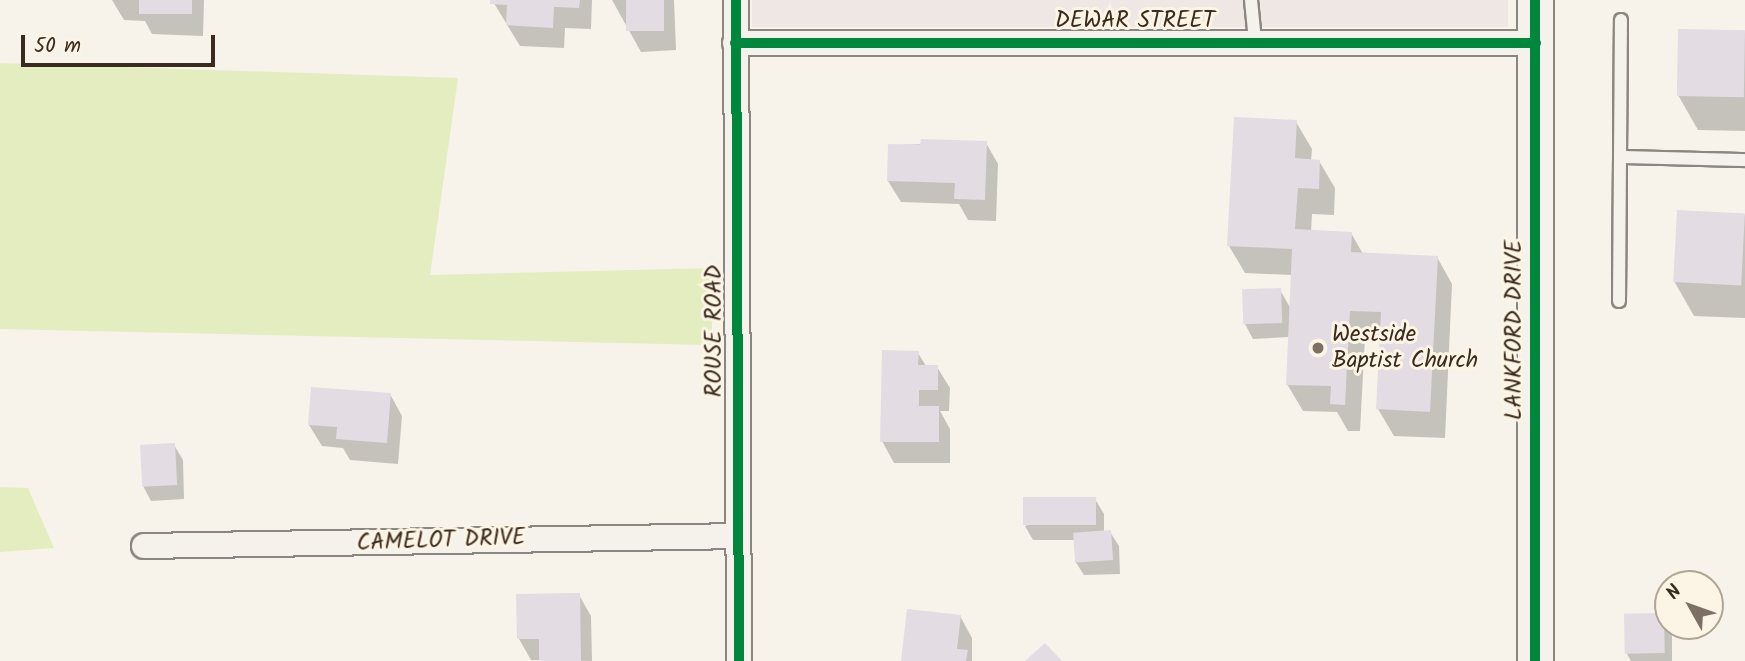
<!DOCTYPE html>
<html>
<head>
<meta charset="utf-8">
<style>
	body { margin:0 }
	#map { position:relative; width:1745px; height:661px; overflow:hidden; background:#f7f3ea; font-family:Kalam,sans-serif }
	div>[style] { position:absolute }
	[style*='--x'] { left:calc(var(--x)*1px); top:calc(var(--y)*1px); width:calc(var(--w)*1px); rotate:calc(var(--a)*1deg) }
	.built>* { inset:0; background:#efe7e4; transform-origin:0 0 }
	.green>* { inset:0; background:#e3edc0 }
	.shadow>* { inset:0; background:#0003 }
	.building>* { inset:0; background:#e3dce2; transform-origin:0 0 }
	.roads { filter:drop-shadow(2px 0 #8b867f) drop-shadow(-2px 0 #8b867f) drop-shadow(0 2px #8b867f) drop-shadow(0 -2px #8b867f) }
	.lane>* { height:12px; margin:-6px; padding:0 6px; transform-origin:6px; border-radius:6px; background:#f5f2ec }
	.street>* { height:24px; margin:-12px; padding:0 12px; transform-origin:12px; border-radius:12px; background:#f5f2ec }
	.secondary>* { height:35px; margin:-17.5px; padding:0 17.5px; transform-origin:17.5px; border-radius:17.5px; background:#f5f2ec }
	.cycleway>* { height:10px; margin:-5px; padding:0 5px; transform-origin:5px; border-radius:5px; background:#00873e }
	.dots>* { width:19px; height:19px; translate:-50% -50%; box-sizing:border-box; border:4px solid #fcf5e5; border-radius:50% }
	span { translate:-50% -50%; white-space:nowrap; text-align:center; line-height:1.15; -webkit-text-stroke:6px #fcf5e5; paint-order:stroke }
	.street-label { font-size:23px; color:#3b2a1e }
	.poi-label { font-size:23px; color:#3b2a1e }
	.left { translate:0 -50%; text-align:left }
	.north { position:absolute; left:1654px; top:570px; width:70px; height:70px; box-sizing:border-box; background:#fcf5e5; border:2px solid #afa495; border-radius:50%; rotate:310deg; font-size:19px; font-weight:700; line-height:28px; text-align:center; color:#3b2a1e }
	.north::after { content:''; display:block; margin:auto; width:24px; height:32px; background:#7d7065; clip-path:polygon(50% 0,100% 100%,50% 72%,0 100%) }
	.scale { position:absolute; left:21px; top:35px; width:194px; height:32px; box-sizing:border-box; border:4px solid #3b2a1e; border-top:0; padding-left:9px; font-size:21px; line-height:24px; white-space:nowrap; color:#3b2a1e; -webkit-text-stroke:5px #fcf5e5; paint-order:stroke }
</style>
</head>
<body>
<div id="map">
	<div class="built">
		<div style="left:752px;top:0;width:756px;height:27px"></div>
	</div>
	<div class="green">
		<div style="clip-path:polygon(0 63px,458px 78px,430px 275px,715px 268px,711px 345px,0 329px)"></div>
		<div style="clip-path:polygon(0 487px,28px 488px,54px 548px,0 552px)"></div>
	</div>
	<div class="shadow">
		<div style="clip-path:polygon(112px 0,204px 0,203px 36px,152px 34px,145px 21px,124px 20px)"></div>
		<div style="clip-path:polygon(492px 0,592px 0,591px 29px,565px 28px,564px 48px,520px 46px)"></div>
		<div style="clip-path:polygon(674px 0,676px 50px,641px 52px,612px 0)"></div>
		<div style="clip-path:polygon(1745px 32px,1745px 131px,1698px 130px,1678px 95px)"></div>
		<div style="clip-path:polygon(1296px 122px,1312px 149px,1311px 161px,1319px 161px,1335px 188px,1334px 215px,1312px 214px,1311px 232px,1351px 233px,1363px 254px,1437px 257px,1452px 284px,1445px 438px,1394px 436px,1378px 409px,1382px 338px,1365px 337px,1360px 431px,1348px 431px,1337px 412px,1303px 411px,1287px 384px,1289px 337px,1253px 339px,1245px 324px,1280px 290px,1291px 309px,1292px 275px,1245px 273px,1229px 246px)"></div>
		<div style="clip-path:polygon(986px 143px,998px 164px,996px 221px,968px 220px,959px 204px,901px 202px,888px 181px,890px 145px)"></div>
		<div style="clip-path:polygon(1745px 215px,1745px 318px,1694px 316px,1674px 281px)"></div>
		<div style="clip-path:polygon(918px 353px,926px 366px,937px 367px,950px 388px,949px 411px,940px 411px,950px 429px,950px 463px,894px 463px,882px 441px)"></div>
		<div style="clip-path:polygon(390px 394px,402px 416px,398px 464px,350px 460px,343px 448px,322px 446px,309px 425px)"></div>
		<div style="clip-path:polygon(174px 445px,183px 460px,184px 499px,151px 501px,143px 486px)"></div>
		<div style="clip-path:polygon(1095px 499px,1104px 514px,1104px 532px,1110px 532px,1119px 546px,1120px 574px,1084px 575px,1075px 561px,1075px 540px,1033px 540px,1025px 526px)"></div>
		<div style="clip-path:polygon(579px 595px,591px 616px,592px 661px,531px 660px,519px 639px)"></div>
		<div style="clip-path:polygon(1663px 615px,1672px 630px,1672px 661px,1631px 661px,1627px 654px)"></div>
		<div style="clip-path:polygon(960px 616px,972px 638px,972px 661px,903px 661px)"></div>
	</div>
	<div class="building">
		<div style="left:139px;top:0;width:53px;height:14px"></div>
		<div style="clip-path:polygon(490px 0,580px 0,579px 8px,554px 7px,553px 28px,506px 25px,507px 5px,490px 4px)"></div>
		<div style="left:626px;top:0;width:38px;height:31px"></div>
		<div style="left:1678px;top:29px;width:67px;height:67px;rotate:1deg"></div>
		<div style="clip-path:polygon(1234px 117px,1297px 120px,1295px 158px,1320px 160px,1319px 189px,1298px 188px,1295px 229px,1352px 232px,1351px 252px,1438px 256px,1430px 412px,1376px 409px,1381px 312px,1350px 311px,1345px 405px,1330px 404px,1331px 386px,1286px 385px,1292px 249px,1227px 246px)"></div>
		<div style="clip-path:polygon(921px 139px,987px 141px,985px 200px,954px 199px,955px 183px,887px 181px,888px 144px,920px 145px)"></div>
		<div style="left:1677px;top:210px;width:68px;height:72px;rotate:3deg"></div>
		<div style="left:1281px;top:288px;width:35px;height:39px;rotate:88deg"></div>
		<div style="clip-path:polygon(882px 350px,919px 351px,918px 365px,938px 365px,938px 390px,919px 390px,919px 406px,939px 406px,939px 442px,880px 442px)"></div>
		<div style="clip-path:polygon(311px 387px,391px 393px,387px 443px,336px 439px,337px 427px,308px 425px)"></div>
		<div style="left:175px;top:443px;width:42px;height:35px;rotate:87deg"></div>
		<div style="left:1096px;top:497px;width:28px;height:73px;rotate:90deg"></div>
		<div style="left:1111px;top:530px;width:30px;height:38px;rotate:86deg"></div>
		<div style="clip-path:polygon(580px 593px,581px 661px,539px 661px,539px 639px,517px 639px,516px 594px)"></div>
		<div style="clip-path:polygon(907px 609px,961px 615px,957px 649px,968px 650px,966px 661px,901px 661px)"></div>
		<div style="left:1664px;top:613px;width:40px;height:40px;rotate:89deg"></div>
		<div style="clip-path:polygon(1045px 643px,1062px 661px,1025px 661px)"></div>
	</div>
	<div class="roads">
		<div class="lane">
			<div style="--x:1251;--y:0;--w:41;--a:84.4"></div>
			<div style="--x:1620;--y:157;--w:125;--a:1.4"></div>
			<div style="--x:1619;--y:301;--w:281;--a:-89.6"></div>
		</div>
		<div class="street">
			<div style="--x:736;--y:0;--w:661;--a:89.74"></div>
			<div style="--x:735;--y:43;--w:801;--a:0"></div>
			<div style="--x:144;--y:546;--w:594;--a:-0.96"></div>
		</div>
		<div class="secondary">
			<div style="--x:1535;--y:661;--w:661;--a:-90"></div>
		</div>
	</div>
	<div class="cycleway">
		<div style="--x:736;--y:0;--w:661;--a:89.74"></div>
		<div style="--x:735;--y:43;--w:801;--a:0"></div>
		<div style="--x:1535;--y:661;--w:661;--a:-90"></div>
	</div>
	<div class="dots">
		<div style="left:1318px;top:348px;background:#7d7065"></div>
	</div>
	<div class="street-label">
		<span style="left:1135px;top:21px">DEWAR STREET</span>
		<span style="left:1515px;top:330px;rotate:-90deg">LANKFORD DRIVE</span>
		<span style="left:715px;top:331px;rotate:-90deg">ROUSE ROAD</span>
		<span style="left:441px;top:541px;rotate:-2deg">CAMELOT DRIVE</span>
	</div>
	<div class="poi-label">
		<span class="left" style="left:1332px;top:348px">Westside<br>Baptist Church</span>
	</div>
	<div class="north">N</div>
	<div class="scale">50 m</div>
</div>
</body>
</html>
